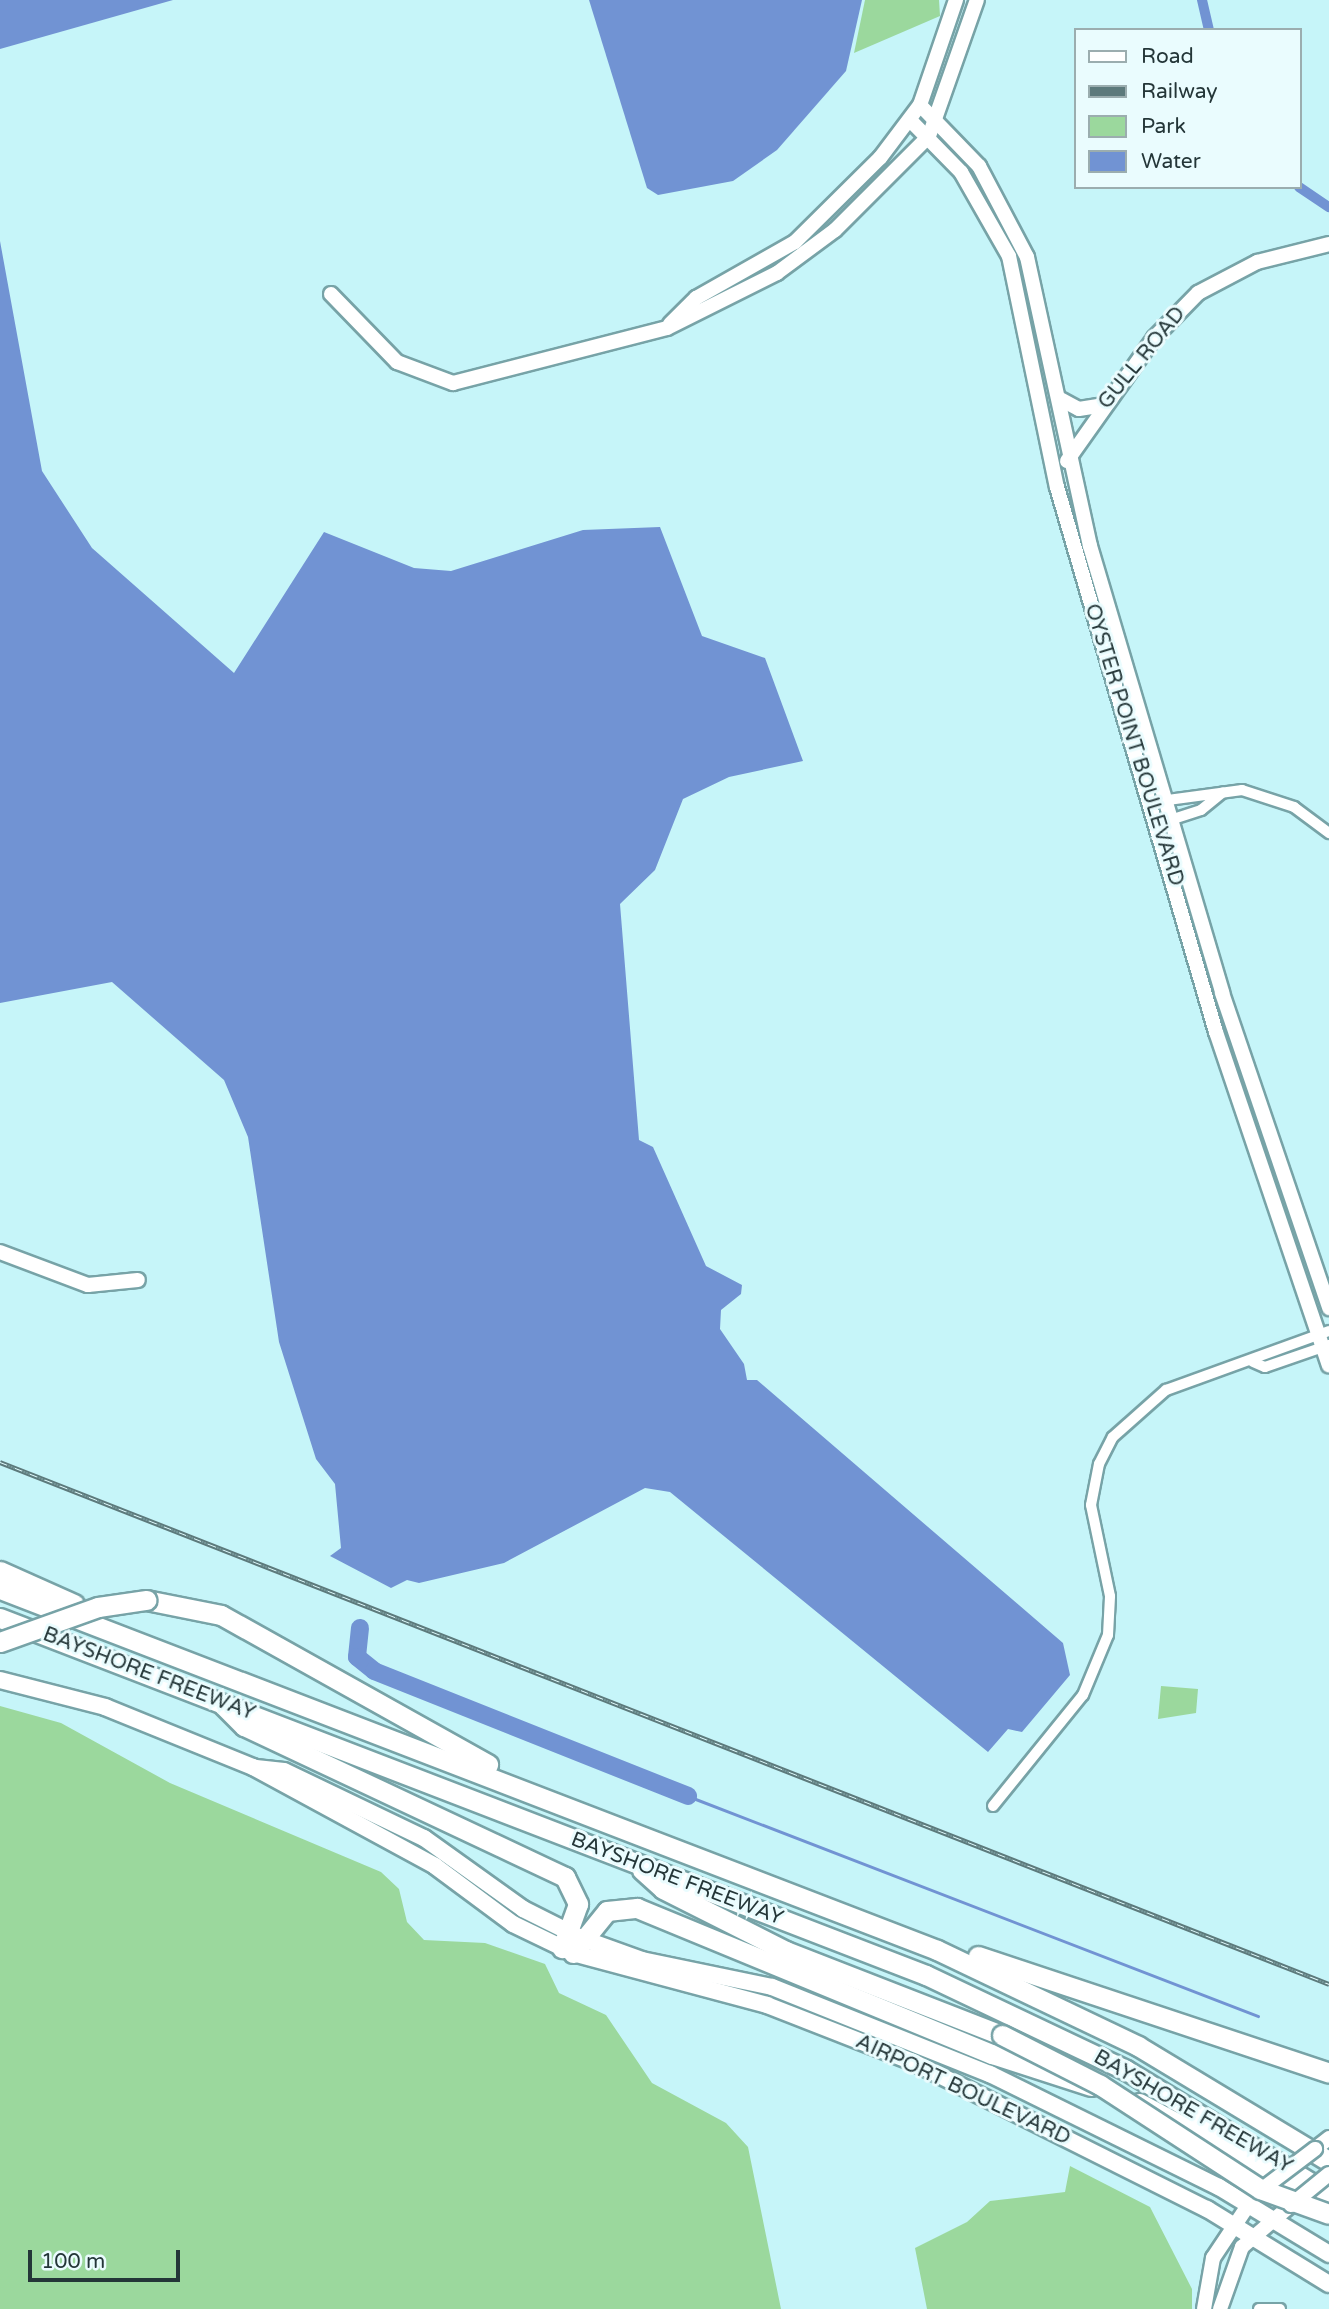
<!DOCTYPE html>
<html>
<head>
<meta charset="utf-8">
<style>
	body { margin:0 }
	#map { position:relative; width:1329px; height:2309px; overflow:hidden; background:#c6f5f9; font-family:"Varela Round",sans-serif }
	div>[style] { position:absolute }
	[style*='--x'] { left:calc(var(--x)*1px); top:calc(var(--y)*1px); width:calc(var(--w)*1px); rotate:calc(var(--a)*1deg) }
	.green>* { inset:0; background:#9bd89d }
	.water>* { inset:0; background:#7193d3 }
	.stream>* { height:2.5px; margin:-1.25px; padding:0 1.25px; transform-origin:1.25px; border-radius:1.25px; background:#7193d3 }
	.canal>* { height:10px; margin:-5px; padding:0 5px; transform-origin:5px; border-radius:5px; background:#7193d3 }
	.river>* { height:18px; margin:-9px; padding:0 9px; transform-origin:9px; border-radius:9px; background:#7193d3 }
	.roads { filter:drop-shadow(2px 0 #77a3a7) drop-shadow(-2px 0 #77a3a7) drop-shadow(0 2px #77a3a7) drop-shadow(0 -2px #77a3a7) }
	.street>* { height:10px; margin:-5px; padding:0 5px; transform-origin:5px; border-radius:5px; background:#fff }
	.secondary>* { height:14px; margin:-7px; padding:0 7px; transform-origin:7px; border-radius:7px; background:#fff }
	.primary>* { height:16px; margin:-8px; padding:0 8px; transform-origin:8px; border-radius:8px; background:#fff }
	.highway>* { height:19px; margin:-9.5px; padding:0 9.5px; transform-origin:9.5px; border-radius:9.5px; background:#fff }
	.rail>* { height:5px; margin-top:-2.5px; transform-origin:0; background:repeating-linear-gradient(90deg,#eafcfe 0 8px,#5d7a7c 0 16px); box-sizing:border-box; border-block:2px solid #5d7a7c }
	.bridges { filter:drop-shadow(2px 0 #77a3a7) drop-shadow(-2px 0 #77a3a7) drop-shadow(0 2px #77a3a7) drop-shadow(0 -2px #77a3a7) }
	.secondary-bridge>* { height:14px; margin:-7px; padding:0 7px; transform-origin:7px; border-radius:7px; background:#fff }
	.highway-bridge>* { height:19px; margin:-9.5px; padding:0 9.5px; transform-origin:9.5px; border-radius:9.5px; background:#fff }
	span { translate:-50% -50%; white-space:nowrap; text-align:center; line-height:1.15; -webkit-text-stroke:6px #eafcfe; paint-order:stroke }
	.street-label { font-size:21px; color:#243638 }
	.legend { position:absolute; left:1074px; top:28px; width:228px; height:161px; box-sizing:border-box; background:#eafcfe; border:2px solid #9badaf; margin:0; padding:9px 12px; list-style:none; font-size:21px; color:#243638 }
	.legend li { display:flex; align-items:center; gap:14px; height:35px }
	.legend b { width:35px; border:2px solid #9badaf }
	.scale { position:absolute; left:28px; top:2250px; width:152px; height:32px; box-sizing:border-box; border:4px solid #243638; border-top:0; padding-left:9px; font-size:21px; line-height:24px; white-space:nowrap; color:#243638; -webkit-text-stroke:5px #eafcfe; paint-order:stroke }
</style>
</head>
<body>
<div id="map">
	<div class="green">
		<div style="clip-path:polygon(865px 0,939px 0,940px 16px,854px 53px)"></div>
		<div style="clip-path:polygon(1161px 1686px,1198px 1689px,1196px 1713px,1158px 1719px)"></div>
		<div style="clip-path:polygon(0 1706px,61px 1723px,170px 1783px,381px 1872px,399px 1889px,407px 1922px,424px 1940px,485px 1943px,545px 1964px,559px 1993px,606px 2015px,652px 2083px,726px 2123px,748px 2147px,781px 2309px,0 2309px)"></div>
		<div style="clip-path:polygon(1070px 2166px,1150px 2207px,1192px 2289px,1192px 2309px,927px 2309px,915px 2248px,967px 2222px,990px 2201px,1065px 2192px)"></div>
	</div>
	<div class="water">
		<div style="clip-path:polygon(0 0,173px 0,0 49px)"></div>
		<div style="clip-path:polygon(589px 0,862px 0,846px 71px,777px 150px,733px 181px,658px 195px,647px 188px)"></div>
		<div style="clip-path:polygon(0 241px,42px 471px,92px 548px,234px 673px,324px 532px,414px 568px,451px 571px,583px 530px,660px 527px,702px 636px,765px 658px,803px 761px,729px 777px,683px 799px,655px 870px,620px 904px,639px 1140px,653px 1147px,706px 1266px,742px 1285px,741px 1294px,721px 1310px,720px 1329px,744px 1364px,747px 1380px,757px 1380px,1063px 1643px,1070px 1675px,1022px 1732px,1008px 1729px,988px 1752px,670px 1492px,645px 1488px,504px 1563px,419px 1583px,407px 1580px,391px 1588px,330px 1556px,341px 1548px,335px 1484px,316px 1459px,279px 1342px,248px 1137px,224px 1080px,112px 982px,0 1003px)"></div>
	</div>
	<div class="stream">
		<div style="--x:688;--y:1796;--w:611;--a:21.1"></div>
	</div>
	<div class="canal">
		<div style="--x:1202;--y:0;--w:31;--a:77"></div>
		<div style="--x:1299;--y:187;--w:36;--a:34"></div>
	</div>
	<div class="river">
		<div style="--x:360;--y:1628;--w:29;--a:96"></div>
		<div style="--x:357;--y:1657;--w:22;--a:39"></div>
		<div style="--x:374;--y:1671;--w:338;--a:21.7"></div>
	</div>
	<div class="roads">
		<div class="street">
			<div style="--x:1153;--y:802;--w:90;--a:-7.7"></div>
			<div style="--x:1242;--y:790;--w:55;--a:18.1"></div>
			<div style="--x:1294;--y:807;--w:44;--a:36.6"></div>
			<div style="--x:1164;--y:822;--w:39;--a:-18"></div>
			<div style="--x:1201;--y:810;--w:28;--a:-39"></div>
			<div style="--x:1253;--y:1362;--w:13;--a:23"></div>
			<div style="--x:1265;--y:1367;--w:68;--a:-19"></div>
			<div style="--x:993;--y:1806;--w:143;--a:-51"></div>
			<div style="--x:1083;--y:1695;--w:65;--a:-67.4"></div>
			<div style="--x:1108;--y:1635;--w:39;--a:-87"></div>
			<div style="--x:1110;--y:1596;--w:93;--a:-101.8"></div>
			<div style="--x:1091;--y:1505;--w:42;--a:-79"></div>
			<div style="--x:1099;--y:1464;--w:30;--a:-63"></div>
			<div style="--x:1113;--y:1437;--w:71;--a:-41.6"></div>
			<div style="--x:1166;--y:1390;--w:173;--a:-19.9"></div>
			<div style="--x:1259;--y:2309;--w:21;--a:0"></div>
		</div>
		<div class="secondary">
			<div style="--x:920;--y:105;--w:85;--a:46"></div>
			<div style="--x:979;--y:166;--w:103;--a:62.2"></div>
			<div style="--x:1027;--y:257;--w:296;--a:77.7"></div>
			<div style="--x:1090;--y:546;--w:466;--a:73.5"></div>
			<div style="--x:1222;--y:993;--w:333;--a:71.2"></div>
			<div style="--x:910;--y:120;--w:73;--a:45.6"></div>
			<div style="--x:961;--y:172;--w:97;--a:60.3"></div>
			<div style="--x:1009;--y:256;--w:236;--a:78.3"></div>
			<div style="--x:1057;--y:487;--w:568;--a:73.74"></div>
			<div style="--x:1216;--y:1032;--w:352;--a:71.3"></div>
			<div style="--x:331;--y:294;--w:95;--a:45.9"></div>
			<div style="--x:397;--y:362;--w:60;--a:20.6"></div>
			<div style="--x:453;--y:383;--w:221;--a:-14.4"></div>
			<div style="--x:667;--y:328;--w:123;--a:-26.6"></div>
			<div style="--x:777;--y:273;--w:72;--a:-36.6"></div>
			<div style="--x:835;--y:230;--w:133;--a:-45"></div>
			<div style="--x:929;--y:136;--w:144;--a:-70.6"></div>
			<div style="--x:670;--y:324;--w:37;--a:-45"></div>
			<div style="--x:696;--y:298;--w:114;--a:-29.5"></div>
			<div style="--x:795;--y:242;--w:120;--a:-44.7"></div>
			<div style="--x:880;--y:158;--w:66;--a:-53"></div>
			<div style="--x:920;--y:105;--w:111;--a:-71.1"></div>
			<div style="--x:1060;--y:399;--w:21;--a:28"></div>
			<div style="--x:1079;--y:409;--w:24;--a:-9"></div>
			<div style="--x:1067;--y:461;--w:151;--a:-54.7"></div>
			<div style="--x:1154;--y:338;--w:63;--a:-45.6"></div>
			<div style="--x:1198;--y:293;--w:67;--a:-27.7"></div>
			<div style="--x:1257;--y:262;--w:74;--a:-14"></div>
			<div style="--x:0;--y:1252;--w:94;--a:20.6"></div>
			<div style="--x:88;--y:1285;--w:50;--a:-5.7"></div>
			<div style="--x:1315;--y:2149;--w:18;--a:-38"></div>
			<div style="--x:1204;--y:2309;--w:52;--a:-80"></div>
			<div style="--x:1213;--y:2258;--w:72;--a:-56.3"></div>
			<div style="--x:1220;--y:2309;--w:66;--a:-70.5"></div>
			<div style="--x:1242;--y:2247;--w:65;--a:-40.6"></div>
		</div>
		<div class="primary">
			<div style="--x:0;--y:1680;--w:108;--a:14.4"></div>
			<div style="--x:105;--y:1707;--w:160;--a:22.1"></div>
			<div style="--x:253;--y:1767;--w:207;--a:28.5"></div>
			<div style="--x:435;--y:1866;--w:97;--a:36.6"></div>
			<div style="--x:513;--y:1924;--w:67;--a:25.8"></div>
			<div style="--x:573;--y:1953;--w:201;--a:15"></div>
			<div style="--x:767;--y:2005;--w:157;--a:21.3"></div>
			<div style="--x:913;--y:2062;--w:329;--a:26.6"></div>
			<div style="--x:1207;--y:2209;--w:143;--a:31.6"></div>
			<div style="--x:256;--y:1768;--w:28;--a:6"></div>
			<div style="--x:284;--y:1771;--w:155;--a:25.6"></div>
			<div style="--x:424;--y:1838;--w:122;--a:35.6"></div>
			<div style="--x:523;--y:1909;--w:65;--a:26.6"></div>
			<div style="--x:581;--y:1938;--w:65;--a:19.8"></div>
			<div style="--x:642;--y:1960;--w:133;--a:11.7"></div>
			<div style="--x:772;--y:1987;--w:235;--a:21.8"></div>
			<div style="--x:990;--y:2074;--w:255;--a:26.3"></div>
			<div style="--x:1219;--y:2187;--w:129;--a:31.3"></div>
		</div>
		<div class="highway">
			<div style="--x:0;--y:1571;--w:81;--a:24"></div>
			<div style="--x:0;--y:1589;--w:1004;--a:21.07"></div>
			<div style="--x:937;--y:1950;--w:223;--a:25.5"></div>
			<div style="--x:1138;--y:2046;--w:223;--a:31.1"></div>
			<div style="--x:146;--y:1600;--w:76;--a:11.3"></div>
			<div style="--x:221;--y:1615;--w:306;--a:29.2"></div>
			<div style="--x:0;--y:1618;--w:992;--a:21.08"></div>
			<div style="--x:926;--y:1975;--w:221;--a:25.4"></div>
			<div style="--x:1126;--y:2070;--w:238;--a:31.4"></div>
			<div style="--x:223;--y:1705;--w:30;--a:45"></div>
			<div style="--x:244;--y:1726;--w:355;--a:25.2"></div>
			<div style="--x:565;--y:1877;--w:30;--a:64"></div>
			<div style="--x:578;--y:1904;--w:47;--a:110"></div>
			<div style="--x:642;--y:1870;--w:28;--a:42"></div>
			<div style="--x:663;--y:1889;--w:138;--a:26.8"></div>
			<div style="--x:786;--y:1951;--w:232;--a:21.3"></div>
			<div style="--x:573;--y:1953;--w:54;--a:-51"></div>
			<div style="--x:607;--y:1911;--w:30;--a:-6"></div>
			<div style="--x:637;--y:1908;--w:384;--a:22.4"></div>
			<div style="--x:992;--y:2054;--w:104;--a:17.9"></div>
			<div style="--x:978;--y:1956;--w:370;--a:18.4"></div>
			<div style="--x:1139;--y:2103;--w:177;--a:28"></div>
		</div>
	</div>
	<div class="rail">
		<div style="--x:0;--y:1462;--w:1428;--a:21.44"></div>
	</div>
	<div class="bridges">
		<div class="secondary-bridge">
			<div style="--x:1265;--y:2187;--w:63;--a:-37.2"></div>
			<div style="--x:1291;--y:2205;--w:49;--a:-39.2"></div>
		</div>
		<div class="highway-bridge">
			<div style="--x:0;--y:1642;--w:104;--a:-19.7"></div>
			<div style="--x:98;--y:1607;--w:49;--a:-8.3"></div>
			<div style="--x:1002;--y:2035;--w:110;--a:27"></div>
			<div style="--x:1100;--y:2085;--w:191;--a:33"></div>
			<div style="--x:1260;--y:2189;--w:73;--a:19.9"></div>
		</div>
	</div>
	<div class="street-label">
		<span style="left:1142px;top:358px;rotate:-51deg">GULL ROAD</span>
		<span style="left:1134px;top:745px;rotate:73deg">OYSTER POINT BOULEVARD</span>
		<span style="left:149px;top:1674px;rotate:21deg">BAYSHORE FREEWAY</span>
		<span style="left:677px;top:1879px;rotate:21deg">BAYSHORE FREEWAY</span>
		<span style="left:963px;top:2090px;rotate:25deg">AIRPORT BOULEVARD</span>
		<span style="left:1193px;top:2112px;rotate:30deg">BAYSHORE FREEWAY</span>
	</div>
	<ul class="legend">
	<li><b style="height:9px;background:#fff"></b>Road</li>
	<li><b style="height:9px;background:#5d7a7c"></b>Railway</li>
	<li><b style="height:19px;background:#9bd89d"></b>Park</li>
	<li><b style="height:19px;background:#7193d3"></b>Water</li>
	</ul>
	<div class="scale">100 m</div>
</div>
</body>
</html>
